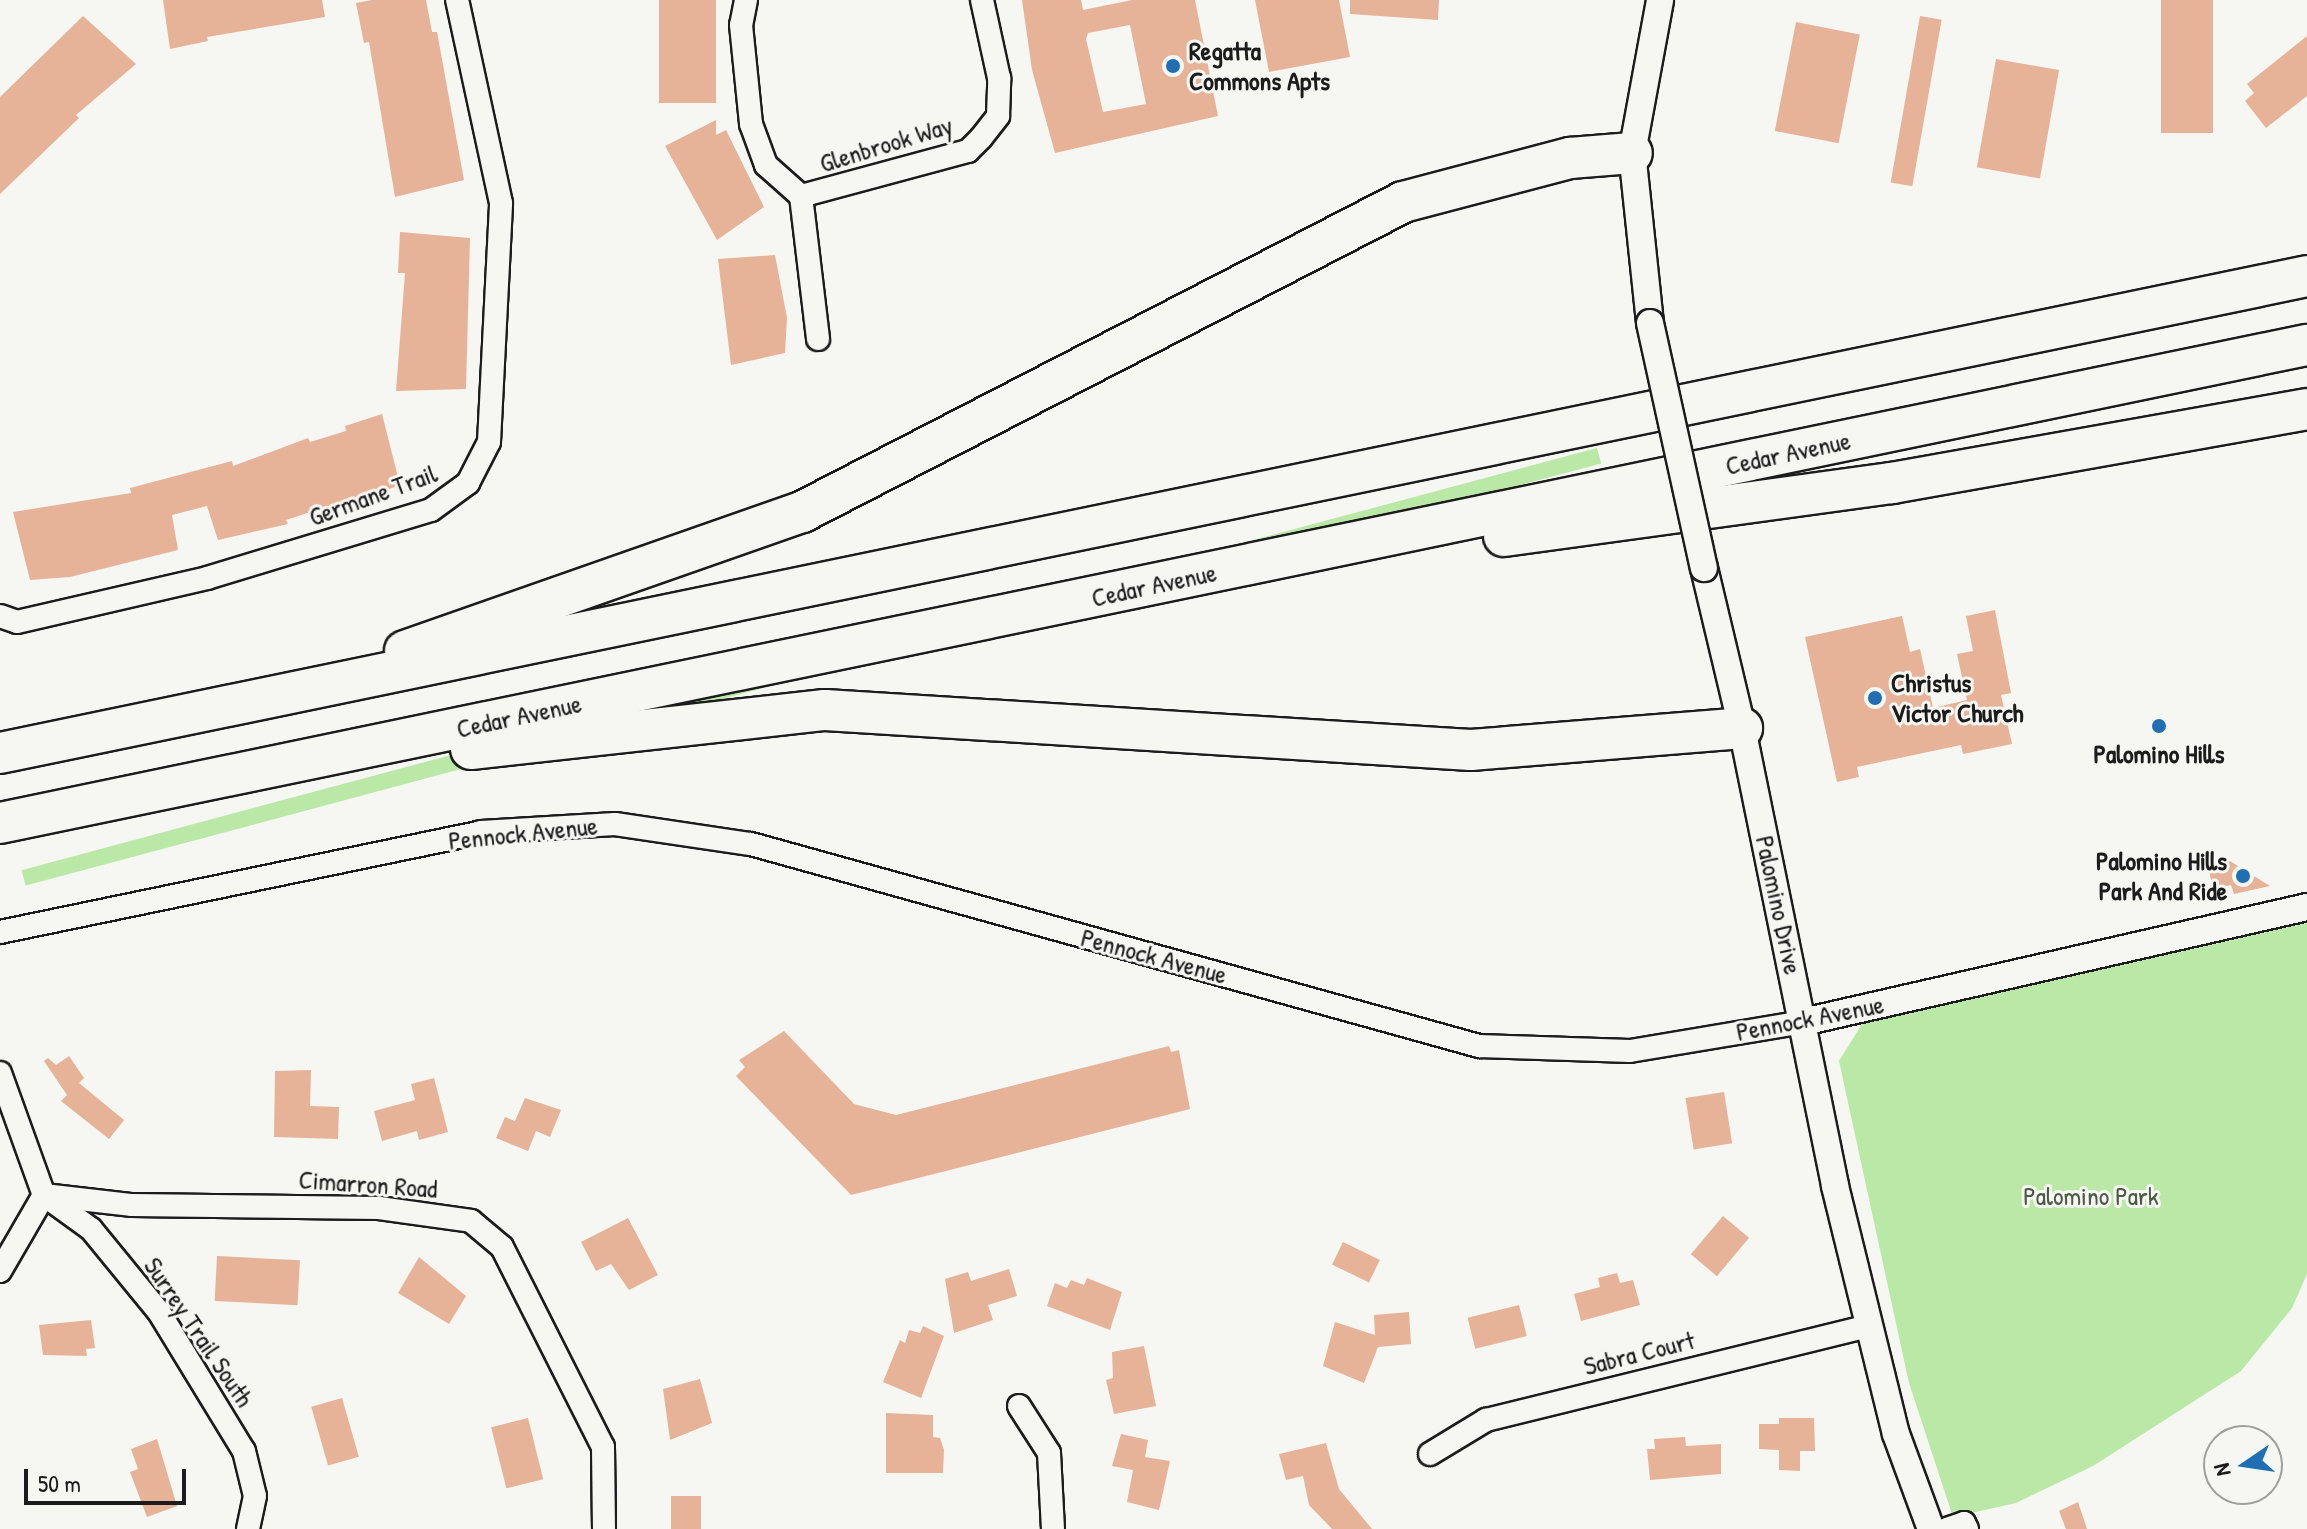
<!DOCTYPE html>
<html>
<head>
<meta charset="utf-8">
<style>
	body { margin:0 }
	#map { position:relative; width:2307px; height:1529px; overflow:hidden; background:#f6f6f2; font-family:"Patrick Hand",sans-serif }
	div>[style] { position:absolute }
	[style*='--x'] { left:calc(var(--x)*1px); top:calc(var(--y)*1px); width:calc(var(--w)*1px); rotate:calc(var(--a)*1deg) }
	.green>* { inset:0; background:#b9e8a7; transform-origin:0 0 }
	.building>* { inset:0; background:#e6b399; transform-origin:0 0 }
	.roads { filter:drop-shadow(2px 0 #1c1c1c) drop-shadow(-2px 0 #1c1c1c) drop-shadow(0 2px #1c1c1c) drop-shadow(0 -2px #1c1c1c) }
	.minor>* { height:22px; margin:-11px; padding:0 11px; transform-origin:11px; border-radius:11px; background:#f6f6f2 }
	.tertiary>* { height:26px; margin:-13px; padding:0 13px; transform-origin:13px; border-radius:13px; background:#f6f6f2 }
	.motorway>* { height:40px; margin:-20px; padding:0 20px; transform-origin:20px; border-radius:20px; background:#f6f6f2 }
	.bridges { filter:drop-shadow(2px 0 #1c1c1c) drop-shadow(-2px 0 #1c1c1c) drop-shadow(0 2px #1c1c1c) drop-shadow(0 -2px #1c1c1c) }
	.tertiary-bridge>* { height:26px; margin:-13px; padding:0 13px; transform-origin:13px; border-radius:13px; background:#f6f6f2 }
	.dots>* { width:22px; height:22px; translate:-50% -50%; box-sizing:border-box; border:4px solid #f6f6f2; border-radius:50% }
	span { translate:-50% -50%; white-space:nowrap; text-align:center; line-height:1.15; -webkit-text-stroke:6px #f6f6f2; paint-order:stroke }
	.poi-label { font-size:26px; color:#1c1c1c; font-weight:700 }
	.left { translate:0 -50%; text-align:left }
	.right { translate:-100% -50%; text-align:right }
	.street-label { font-size:26px; color:#1c1c1c }
	.park-label { font-size:26px; color:#4b5946 }
	.north { position:absolute; left:2203px; top:1425px; width:80px; height:80px; box-sizing:border-box; background:#f6f6f2; border:2px solid #9f9f9c; border-radius:50%; rotate:257deg; font-size:22px; font-weight:700; line-height:32px; text-align:center; color:#1c1c1c }
	.north::after { content:''; display:block; margin:auto; width:28px; height:36px; background:#1f6fb2; clip-path:polygon(50% 0,100% 100%,50% 72%,0 100%) }
	.scale { position:absolute; left:24px; top:1469px; width:162px; height:36px; box-sizing:border-box; border:4px solid #1c1c1c; border-top:0; padding-left:10px; font-size:24px; line-height:28px; white-space:nowrap; color:#1c1c1c; -webkit-text-stroke:6px #f6f6f2; paint-order:stroke }
</style>
</head>
<body>
<div id="map">
	<div class="green">
		<div style="left:1597px;top:448px;width:16px;height:1631px;rotate:75deg"></div>
		<div style="clip-path:polygon(2307px 923px,2307px 1274px,2292px 1308px,2241px 1371px,2093px 1466px,2016px 1503px,1953px 1517px,1909px 1383px,1839px 1061px,1862px 1024px)"></div>
	</div>
	<div class="building">
		<div style="clip-path:polygon(163px 0,322px 0,325px 17px,207px 37px,208px 41px,170px 49px)"></div>
		<div style="clip-path:polygon(372px 0,426px 0,432px 32px,437px 32px,464px 180px,395px 197px,369px 42px,364px 43px,356px 3px)"></div>
		<div style="left:659px;top:0;width:57px;height:103px"></div>
		<div style="clip-path:polygon(evenodd,1022px 0,1081px 0,1083px 10px,1132px 0,1195px 0,1218px 116px,1055px 153px,1032px 70px,1022px 0,1130px 25px,1146px 104px,1103px 112px,1086px 39px,1088px 33px,1130px 25px)"></div>
		<div style="clip-path:polygon(1255px 0,1339px 0,1350px 57px,1269px 72px)"></div>
		<div style="clip-path:polygon(1350px 0,1439px 0,1438px 20px,1350px 14px)"></div>
		<div style="left:2161px;top:0;width:52px;height:133px"></div>
		<div style="clip-path:polygon(83px 16px,136px 64px,76px 115px,79px 118px,0 194px,0 97px)"></div>
		<div style="left:1920px;top:16px;width:22px;height:169px;rotate:10deg"></div>
		<div style="left:1796px;top:22px;width:65px;height:111px;rotate:11deg"></div>
		<div style="clip-path:polygon(2307px 36px,2307px 96px,2266px 128px,2245px 101px,2254px 93px,2247px 84px)"></div>
		<div style="left:1996px;top:59px;width:64px;height:110px;rotate:10deg"></div>
		<div style="clip-path:polygon(716px 120px,716px 135px,726px 130px,764px 207px,717px 240px,665px 146px)"></div>
		<div style="clip-path:polygon(400px 232px,470px 238px,466px 389px,396px 391px,405px 273px,398px 273px)"></div>
		<div style="clip-path:polygon(775px 255px,787px 318px,785px 353px,731px 365px,718px 259px)"></div>
		<div style="clip-path:polygon(382px 414px,400px 485px,333px 510px,332px 505px,286px 520px,288px 524px,218px 540px,207px 506px,172px 515px,178px 550px,70px 577px,30px 580px,13px 512px,131px 493px,130px 488px,232px 461px,233px 466px,308px 438px,310px 442px,346px 431px,345px 426px)"></div>
		<div style="clip-path:polygon(1995px 610px,2011px 693px,2001px 695px,2012px 744px,1963px 754px,1961px 745px,1857px 767px,1859px 777px,1837px 782px,1805px 637px,1902px 616px,1910px 652px,1920px 649px,1933px 708px,1967px 700px,1957px 654px,1973px 651px,1966px 616px)"></div>
		<div style="clip-path:polygon(2230px 861px,2270px 886px,2234px 894px,2231px 885px,2213px 889px,2208px 866px)"></div>
		<div style="clip-path:polygon(784px 1031px,854px 1104px,896px 1115px,1169px 1046px,1171px 1052px,1179px 1050px,1190px 1109px,851px 1195px,736px 1076px,745px 1067px,739px 1060px)"></div>
		<div style="clip-path:polygon(69px 1056px,84px 1078px,79px 1083px,124px 1120px,109px 1139px,61px 1101px,67px 1095px,44px 1061px,48px 1058px,56px 1065px)"></div>
		<div style="clip-path:polygon(311px 1070px,310px 1106px,339px 1107px,338px 1139px,274px 1137px,275px 1071px)"></div>
		<div style="clip-path:polygon(434px 1078px,448px 1132px,419px 1140px,417px 1131px,382px 1141px,374px 1111px,415px 1100px,411px 1084px)"></div>
		<div style="left:1724px;top:1092px;width:52px;height:39px;rotate:81deg"></div>
		<div style="clip-path:polygon(525px 1098px,561px 1110px,550px 1137px,536px 1131px,528px 1151px,496px 1138px,505px 1117px,515px 1121px)"></div>
		<div style="left:1723px;top:1216px;width:34px;height:50px;rotate:40deg"></div>
		<div style="clip-path:polygon(628px 1218px,658px 1275px,629px 1290px,611px 1264px,596px 1271px,581px 1242px)"></div>
		<div style="left:1343px;top:1242px;width:41px;height:25px;rotate:26deg"></div>
		<div style="left:217px;top:1256px;width:83px;height:45px;rotate:3deg"></div>
		<div style="clip-path:polygon(419px 1257px,466px 1296px,449px 1324px,398px 1293px)"></div>
		<div style="clip-path:polygon(1009px 1269px,1017px 1296px,988px 1305px,993px 1320px,954px 1333px,945px 1279px,968px 1272px,971px 1281px)"></div>
		<div style="clip-path:polygon(1617px 1273px,1620px 1283px,1633px 1280px,1640px 1305px,1581px 1321px,1574px 1294px,1600px 1287px,1598px 1278px)"></div>
		<div style="clip-path:polygon(1087px 1278px,1122px 1292px,1110px 1330px,1047px 1306px,1055px 1283px,1067px 1288px,1071px 1280px,1084px 1285px)"></div>
		<div style="left:1519px;top:1305px;width:32px;height:53px;rotate:76deg"></div>
		<div style="clip-path:polygon(1409px 1312px,1411px 1344px,1378px 1347px,1364px 1383px,1323px 1366px,1335px 1322px,1375px 1335px,1374px 1315px)"></div>
		<div style="clip-path:polygon(91px 1320px,95px 1348px,86px 1349px,87px 1356px,43px 1355px,39px 1325px)"></div>
		<div style="clip-path:polygon(923px 1326px,944px 1336px,921px 1398px,883px 1382px,900px 1340px,905px 1343px,909px 1330px,920px 1333px)"></div>
		<div style="clip-path:polygon(1144px 1346px,1156px 1406px,1114px 1414px,1106px 1380px,1113px 1378px,1112px 1352px)"></div>
		<div style="clip-path:polygon(700px 1379px,712px 1423px,670px 1440px,663px 1389px)"></div>
		<div style="left:342px;top:1398px;width:61px;height:32px;rotate:74deg"></div>
		<div style="clip-path:polygon(886px 1413px,933px 1415px,933px 1437px,940px 1438px,944px 1450px,943px 1473px,886px 1473px)"></div>
		<div style="left:528px;top:1418px;width:63px;height:38px;rotate:76deg"></div>
		<div style="clip-path:polygon(1779px 1418px,1814px 1418px,1815px 1451px,1800px 1451px,1800px 1471px,1779px 1470px,1779px 1450px,1759px 1449px,1759px 1424px,1779px 1424px)"></div>
		<div style="clip-path:polygon(1121px 1434px,1148px 1440px,1145px 1457px,1170px 1461px,1159px 1510px,1127px 1502px,1133px 1470px,1112px 1466px)"></div>
		<div style="clip-path:polygon(1685px 1437px,1686px 1446px,1721px 1444px,1721px 1474px,1650px 1480px,1647px 1449px,1655px 1449px,1654px 1439px)"></div>
		<div style="clip-path:polygon(157px 1439px,177px 1506px,147px 1517px,130px 1472px,138px 1469px,131px 1449px)"></div>
		<div style="clip-path:polygon(1326px 1443px,1339px 1489px,1372px 1529px,1332px 1529px,1309px 1505px,1303px 1476px,1286px 1480px,1279px 1454px)"></div>
		<div style="left:671px;top:1496px;width:30px;height:33px"></div>
		<div style="clip-path:polygon(2078px 1502px,2087px 1529px,2066px 1529px,2059px 1511px)"></div>
	</div>
	<div class="roads">
		<div class="minor">
			<div style="--x:746;--y:0;--w:25;--a:101"></div>
			<div style="--x:741;--y:25;--w:100;--a:84.2"></div>
			<div style="--x:751;--y:124;--w:44;--a:69.9"></div>
			<div style="--x:766;--y:165;--w:47;--a:41.5"></div>
			<div style="--x:801;--y:196;--w:173;--a:-15.1"></div>
			<div style="--x:968;--y:151;--w:18;--a:-45"></div>
			<div style="--x:981;--y:138;--w:28;--a:-52"></div>
			<div style="--x:998;--y:116;--w:38;--a:-88"></div>
			<div style="--x:999;--y:78;--w:80;--a:-102.3"></div>
			<div style="--x:801;--y:196;--w:144;--a:83.2"></div>
			<div style="--x:0;--y:616;--w:18;--a:19"></div>
			<div style="--x:17;--y:622;--w:195;--a:-13"></div>
			<div style="--x:207;--y:578;--w:234;--a:-16.9"></div>
			<div style="--x:431;--y:510;--w:46;--a:-36.1"></div>
			<div style="--x:468;--y:483;--w:46;--a:-62.9"></div>
			<div style="--x:489;--y:442;--w:239;--a:-87.1"></div>
			<div style="--x:501;--y:203;--w:208;--a:-102.2"></div>
			<div style="--x:0;--y:932;--w:491;--a:-11.7"></div>
			<div style="--x:481;--y:832;--w:134;--a:-3.4"></div>
			<div style="--x:615;--y:824;--w:137;--a:8.4"></div>
			<div style="--x:751;--y:844;--w:756;--a:15.51"></div>
			<div style="--x:1479;--y:1046;--w:151;--a:1.9"></div>
			<div style="--x:1630;--y:1051;--w:175;--a:-9.5"></div>
			<div style="--x:0;--y:1073;--w:130;--a:70.2"></div>
			<div style="--x:44;--y:1195;--w:89;--a:6.5"></div>
			<div style="--x:132;--y:1205;--w:247;--a:0.7"></div>
			<div style="--x:379;--y:1208;--w:93;--a:8"></div>
			<div style="--x:471;--y:1221;--w:40;--a:40"></div>
			<div style="--x:502;--y:1247;--w:224;--a:63.2"></div>
			<div style="--x:603;--y:1447;--w:82;--a:89.3"></div>
			<div style="--x:0;--y:1271;--w:88;--a:-59.9"></div>
			<div style="--x:44;--y:1195;--w:58;--a:35.9"></div>
			<div style="--x:91;--y:1229;--w:107;--a:50.7"></div>
			<div style="--x:159;--y:1312;--w:163;--a:58.6"></div>
			<div style="--x:244;--y:1451;--w:46;--a:76.3"></div>
			<div style="--x:255;--y:1496;--w:34;--a:102"></div>
			<div style="--x:1019;--y:1406;--w:56;--a:57.4"></div>
			<div style="--x:1049;--y:1453;--w:76;--a:87"></div>
			<div style="--x:1430;--y:1454;--w:66;--a:-31.3"></div>
			<div style="--x:1486;--y:1420;--w:394;--a:-13.8"></div>
			<div style="--x:1947;--y:1529;--w:18;--a:-19"></div>
			<div style="--x:1964;--y:1523;--w:7;--a:63"></div>
		</div>
		<div class="tertiary">
			<div style="--x:1650;--y:323;--w:171;--a:-96"></div>
			<div style="--x:1632;--y:153;--w:156;--a:-79.6"></div>
			<div style="--x:1704;--y:568;--w:164;--a:76.6"></div>
			<div style="--x:1742;--y:728;--w:467;--a:78.5"></div>
			<div style="--x:1835;--y:1186;--w:255;--a:76.2"></div>
			<div style="--x:1896;--y:1434;--w:101;--a:69.8"></div>
			<div style="--x:1803;--y:1022;--w:517;--a:-12.85"></div>
		</div>
		<div class="motorway">
			<div style="--x:1504;--y:536;--w:392;--a:-7.8"></div>
			<div style="--x:1892;--y:483;--w:422;--a:-10.1"></div>
			<div style="--x:405;--y:651;--w:421;--a:-19.3"></div>
			<div style="--x:802;--y:512;--w:676;--a:-27.28"></div>
			<div style="--x:1403;--y:202;--w:173;--a:-14.8"></div>
			<div style="--x:1570;--y:158;--w:62;--a:-4.6"></div>
			<div style="--x:471;--y:749;--w:356;--a:-6.3"></div>
			<div style="--x:825;--y:710;--w:647;--a:3.54"></div>
			<div style="--x:1471;--y:750;--w:272;--a:-4.6"></div>
			<div style="--x:0;--y:753;--w:2356;--a:-11.68"></div>
			<div style="--x:0;--y:823;--w:2356;--a:-11.71"></div>
		</div>
	</div>
	<div class="bridges">
		<div class="tertiary-bridge">
			<div style="--x:1650;--y:323;--w:251;--a:77.6"></div>
		</div>
	</div>
	<div class="dots">
		<div style="left:1173px;top:66px;background:#1f6fb2"></div>
		<div style="left:1875px;top:698px;background:#1f6fb2"></div>
		<div style="left:2159px;top:726px;background:#1f6fb2"></div>
		<div style="left:2243px;top:876px;background:#1f6fb2"></div>
	</div>
	<div class="poi-label">
		<span class="left" style="left:1189px;top:66px">Regatta<br>Commons Apts</span>
		<span class="left" style="left:1891px;top:698px">Christus<br>Victor Church</span>
		<span style="left:2159px;top:754px">Palomino Hills</span>
		<span class="right" style="left:2227px;top:876px">Palomino Hills<br>Park And Ride</span>
	</div>
	<div class="street-label">
		<span style="left:886px;top:144px;rotate:-17deg">Glenbrook Way</span>
		<span style="left:1788px;top:453px;rotate:-12deg">Cedar Avenue</span>
		<span style="left:373px;top:495px;rotate:-20deg">Germane Trail</span>
		<span style="left:1154px;top:585px;rotate:-12deg">Cedar Avenue</span>
		<span style="left:519px;top:716px;rotate:-12deg">Cedar Avenue</span>
		<span style="left:523px;top:833px;rotate:-6deg">Pennock Avenue</span>
		<span style="left:1779px;top:905px;rotate:78deg">Palomino Drive</span>
		<span style="left:1154px;top:956px;rotate:15deg">Pennock Avenue</span>
		<span style="left:1810px;top:1018px;rotate:-11deg">Pennock Avenue</span>
		<span style="left:368px;top:1184px;rotate:4deg">Cimarron Road</span>
		<span style="left:199px;top:1332px;rotate:56deg">Surrey Trail South</span>
		<span style="left:1639px;top:1353px;rotate:-14deg">Sabra Court</span>
	</div>
	<div class="park-label">
		<span style="left:2091px;top:1196px">Palomino Park</span>
	</div>
	<div class="north">N</div>
	<div class="scale">50 m</div>
</div>
</body>
</html>
